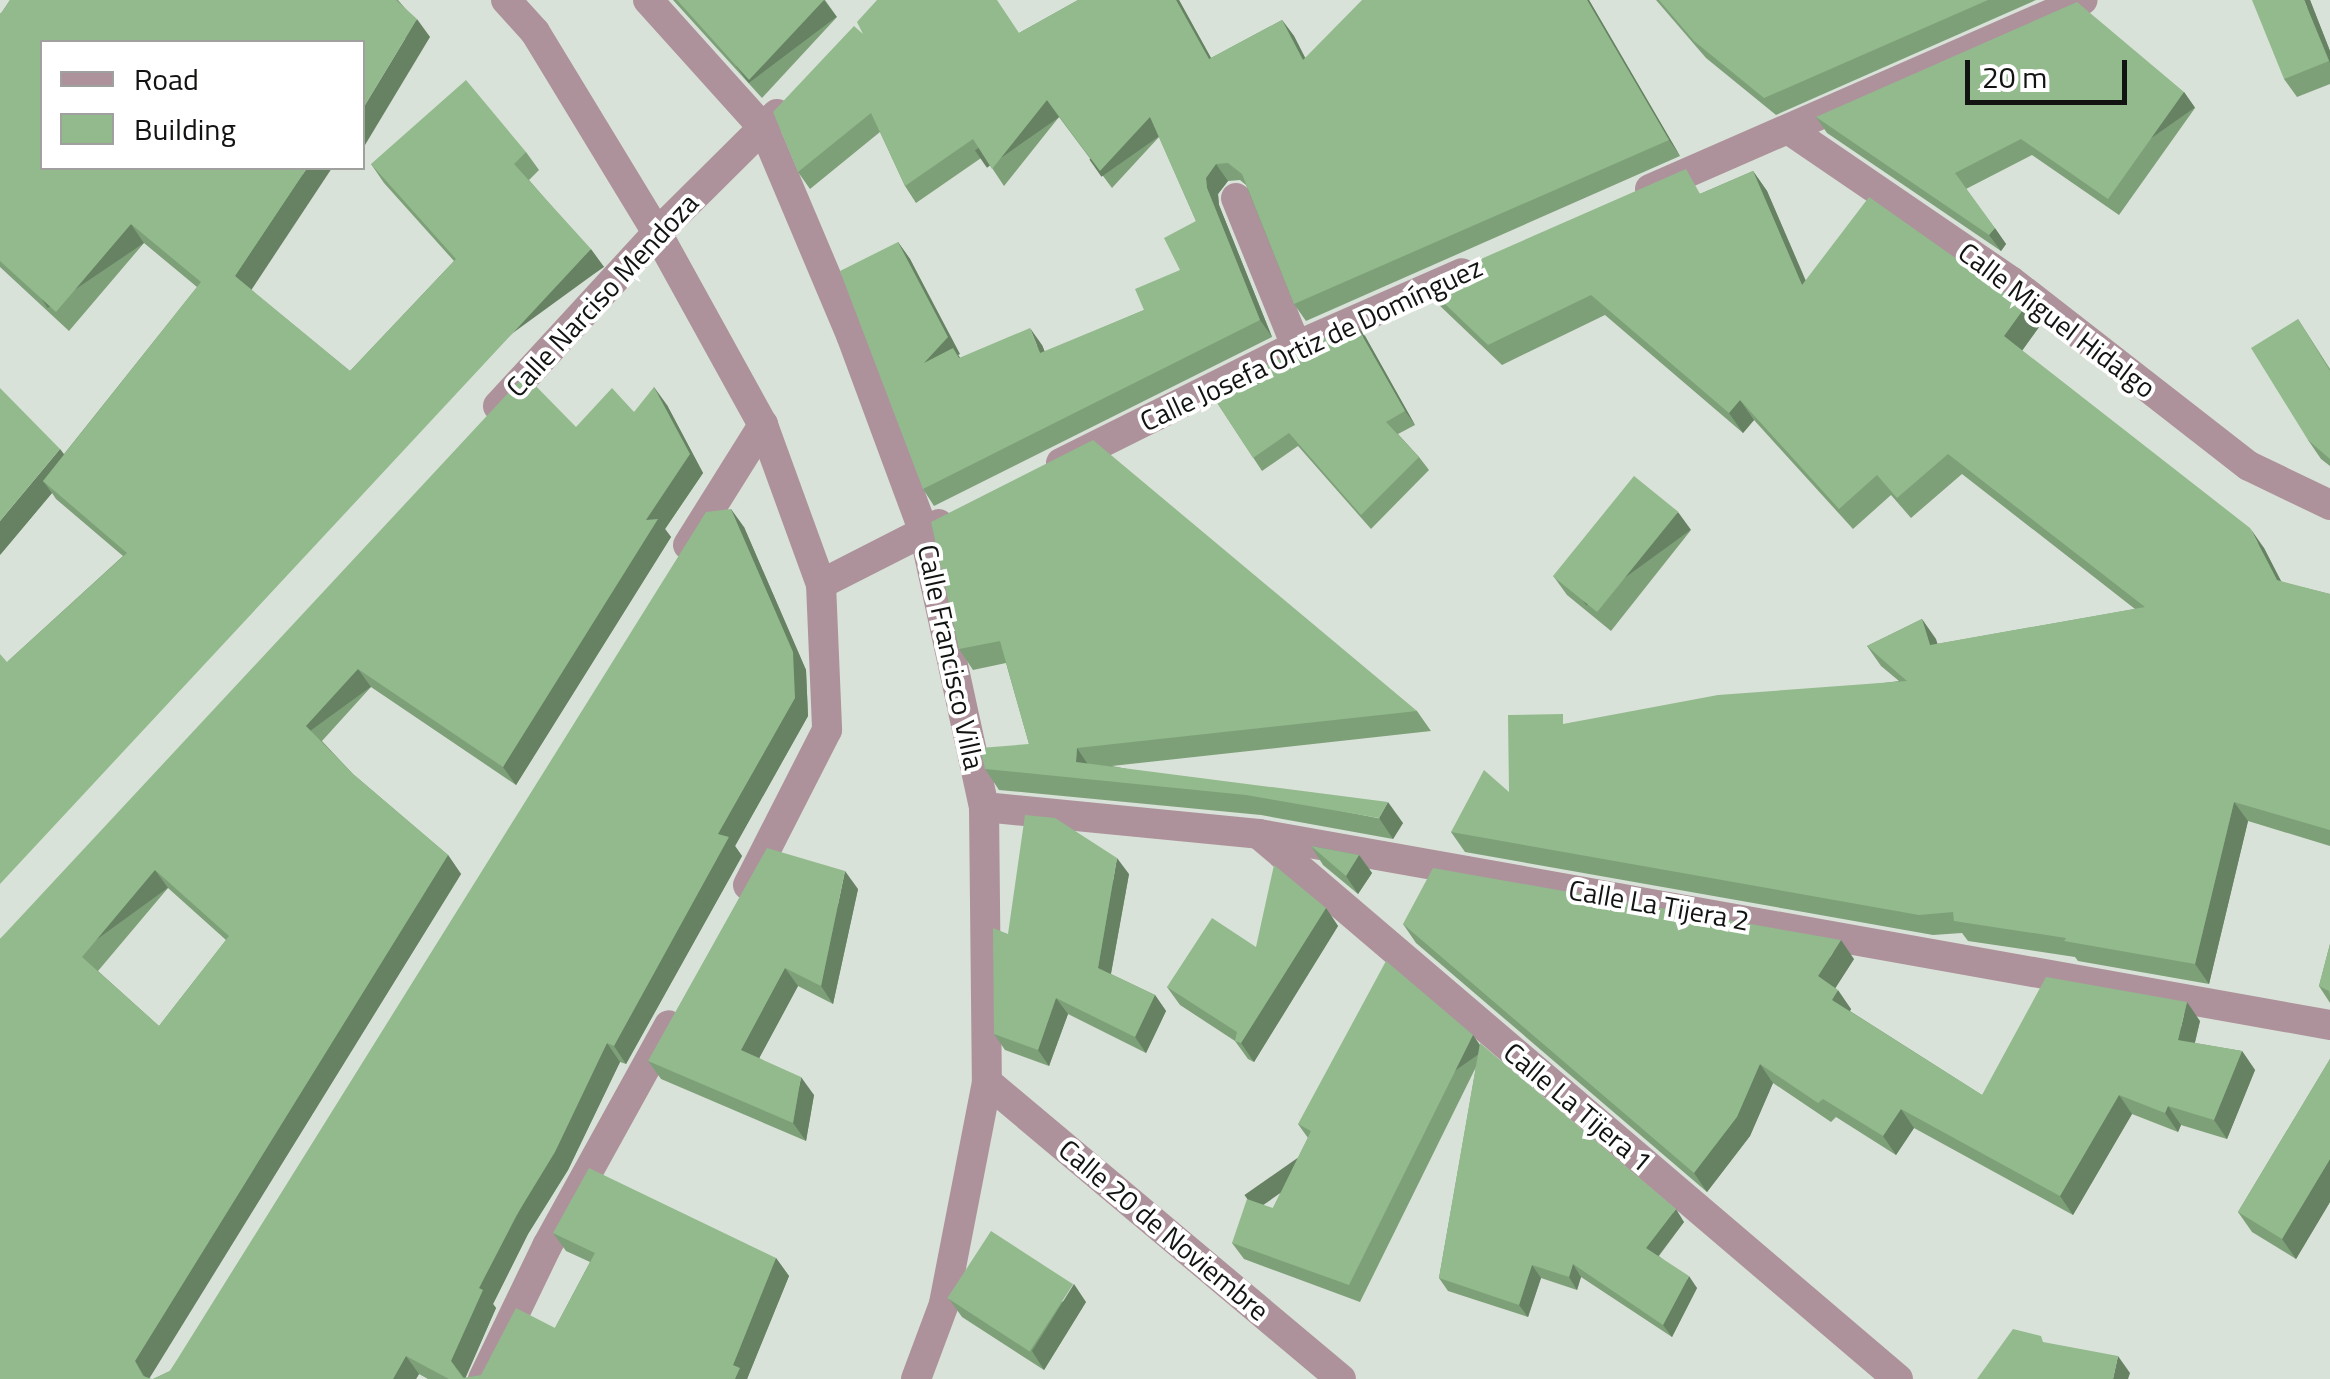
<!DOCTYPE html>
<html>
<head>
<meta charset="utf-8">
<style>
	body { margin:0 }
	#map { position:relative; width:2330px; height:1379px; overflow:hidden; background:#d9e2d8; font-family:"Titillium Web",sans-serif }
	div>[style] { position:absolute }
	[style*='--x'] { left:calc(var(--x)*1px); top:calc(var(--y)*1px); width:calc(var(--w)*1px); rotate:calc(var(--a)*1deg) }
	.minor>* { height:30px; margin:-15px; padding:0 15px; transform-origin:15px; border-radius:15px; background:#ad929c }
	.wall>* { inset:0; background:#7ea079 }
	.shaded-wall>* { inset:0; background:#668263; transform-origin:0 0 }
	.building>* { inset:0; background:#92ba8d; transform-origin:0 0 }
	span { translate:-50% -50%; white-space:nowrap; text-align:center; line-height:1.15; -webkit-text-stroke:8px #fff; paint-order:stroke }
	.street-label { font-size:28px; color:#111410 }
	.legend { position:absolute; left:40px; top:40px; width:325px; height:130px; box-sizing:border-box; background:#fff; border:2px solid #a0a19f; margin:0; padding:12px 18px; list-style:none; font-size:30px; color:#111410 }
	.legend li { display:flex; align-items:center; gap:20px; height:50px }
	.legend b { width:50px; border:2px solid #a0a19f }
	.scale { position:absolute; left:1965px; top:60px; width:162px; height:45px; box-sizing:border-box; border:5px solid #111410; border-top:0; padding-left:12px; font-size:30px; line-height:35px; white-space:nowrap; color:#111410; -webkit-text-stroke:8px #fff; paint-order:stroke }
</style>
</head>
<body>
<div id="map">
	<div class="minor">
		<div style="--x:506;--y:0;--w:43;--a:47.8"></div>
		<div style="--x:535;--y:32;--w:235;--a:58.7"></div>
		<div style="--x:657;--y:233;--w:219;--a:61.1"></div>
		<div style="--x:763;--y:425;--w:169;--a:70"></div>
		<div style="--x:821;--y:584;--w:146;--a:87.6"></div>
		<div style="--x:827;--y:730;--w:174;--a:117"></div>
		<div style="--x:648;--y:0;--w:173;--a:48"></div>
		<div style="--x:764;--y:129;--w:224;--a:67.1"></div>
		<div style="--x:851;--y:335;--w:210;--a:69.7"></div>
		<div style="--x:924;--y:532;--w:281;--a:77.7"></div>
		<div style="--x:984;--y:807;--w:275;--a:89.4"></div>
		<div style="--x:987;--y:1082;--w:226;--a:101"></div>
		<div style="--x:944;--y:1304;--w:80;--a:110.5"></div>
		<div style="--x:1788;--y:129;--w:270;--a:34.3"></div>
		<div style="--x:2011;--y:281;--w:301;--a:37.9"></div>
		<div style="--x:2249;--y:466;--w:90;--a:25.7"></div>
		<div style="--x:1650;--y:189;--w:472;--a:-23.6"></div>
		<div style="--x:1236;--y:198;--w:160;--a:67.9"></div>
		<div style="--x:498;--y:406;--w:235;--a:-47.4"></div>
		<div style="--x:657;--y:233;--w:169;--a:-44.8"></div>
		<div style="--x:1061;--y:463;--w:263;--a:-26.5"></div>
		<div style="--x:1296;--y:346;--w:181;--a:-23.7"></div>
		<div style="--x:688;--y:545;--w:142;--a:-58"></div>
		<div style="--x:821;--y:584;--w:132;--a:-27"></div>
		<div style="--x:984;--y:807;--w:276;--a:5.6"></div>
		<div style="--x:1259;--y:834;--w:1088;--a:10.11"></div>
		<div style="--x:1261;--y:836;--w:837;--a:40.45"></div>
		<div style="--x:987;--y:1082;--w:462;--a:40"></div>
		<div style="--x:483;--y:1379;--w:148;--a:-64.3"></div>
		<div style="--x:547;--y:1246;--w:252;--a:-61.1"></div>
	</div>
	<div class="wall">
		<div style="clip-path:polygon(10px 0,398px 0,430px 37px,362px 42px,251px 290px,350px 371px,454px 261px,384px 183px,371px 164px,526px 152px,539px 170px,529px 180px,604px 267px,7px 662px,123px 556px,56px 499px,52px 493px,0 555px,60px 449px,64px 454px,197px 287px,144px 243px,69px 331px,0 267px,0 14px,2px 12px)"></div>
		<div style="clip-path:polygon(673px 0,825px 0,837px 17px,762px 98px)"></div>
		<div style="clip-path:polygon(1078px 0,1179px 0,1211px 58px,1282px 20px,1294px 36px,1305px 58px,1589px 0,1680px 156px,1306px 321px,1294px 304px,1246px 185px,1240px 180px,1228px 181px,1218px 194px,1219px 205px,1272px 337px,934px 506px,923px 489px,898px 242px,910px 259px,960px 358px,1042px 345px,1045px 352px,1144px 310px,1180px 270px,1196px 221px,1159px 137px,1112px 188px,1059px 117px,1004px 186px,984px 156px,916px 203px,905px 186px,880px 132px,810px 189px,798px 172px,863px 34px,1019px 33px)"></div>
		<div style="clip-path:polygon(1656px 0,2036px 0,1776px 115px,1706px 58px)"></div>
		<div style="clip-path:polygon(2310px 0,2330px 51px,2330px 84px,2297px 97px,2284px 79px)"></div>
		<div style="clip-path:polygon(2184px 92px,2195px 108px,2119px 215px,2032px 155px,1966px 189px,2006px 244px,2001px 251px,1827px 133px,1816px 117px)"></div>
		<div style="clip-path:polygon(1753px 171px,1767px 191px,1806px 281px,2025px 307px,2039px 327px,2022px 351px,2264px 548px,2281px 582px,2330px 594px,2330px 846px,2248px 821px,2209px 984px,2078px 961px,2075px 957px,1968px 941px,1962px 933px,1933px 935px,1465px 852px,1451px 832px,1509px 792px,1570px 723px,1899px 681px,1881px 666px,1867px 646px,1922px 619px,1937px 644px,2135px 609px,1962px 474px,1911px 518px,1891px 495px,1853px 529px,1754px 420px,1743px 433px,1605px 315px,1502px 365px,1438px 304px,1424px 284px,1702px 193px)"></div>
		<div style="clip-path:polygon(2298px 319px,2330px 369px,2330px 466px,2321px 459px,2308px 440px)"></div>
		<div style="clip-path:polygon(1365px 336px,1415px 425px,1398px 434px,1419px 457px,1429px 470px,1371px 529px,1298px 446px,1262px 471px,1210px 392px)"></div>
		<div style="clip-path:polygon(evenodd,667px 405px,703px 473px,665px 529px,671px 537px,516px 785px,371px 687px,322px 741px,353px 774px,448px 855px,461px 874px,149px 1378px,0 1379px,0 939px,576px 427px,667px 405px,168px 888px,226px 940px,159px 1026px,98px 971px,168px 888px)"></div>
		<div style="clip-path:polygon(931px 522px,1417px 711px,1431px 731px,1112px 766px,1403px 823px,1393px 839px,1261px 815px,999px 790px,985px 769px,1029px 744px,1006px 663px,973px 670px,959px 649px)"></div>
		<div style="clip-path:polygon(744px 527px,806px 670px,808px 716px,735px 846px,742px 856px,626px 1064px,620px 1062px,568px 1170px,528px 1234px,493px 1304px,496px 1308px,465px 1378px,481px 1375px,555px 1328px,590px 1262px,566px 1251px,553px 1233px,776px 1258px,789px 1276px,747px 1379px,428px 1379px,419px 1374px,416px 1379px,153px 1379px,170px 1371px)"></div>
		<div style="clip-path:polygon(1691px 530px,1611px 631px,1567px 595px,1554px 577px)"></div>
		<div style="clip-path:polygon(1311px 846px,1359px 855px,1372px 873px,1358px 894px,1323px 865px)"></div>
		<div style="clip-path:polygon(1129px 874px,1111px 974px,1155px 995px,1166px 1011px,1146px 1053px,1068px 1014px,1049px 1066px,1005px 1050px,994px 1034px,1008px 934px)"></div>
		<div style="clip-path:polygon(858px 889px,833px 1004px,798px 986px,759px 1058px,814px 1095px,806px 1141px,661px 1079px,648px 1061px)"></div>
		<div style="clip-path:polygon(1326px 908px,1338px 926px,1254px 1062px,1248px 1059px,1235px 1041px,1180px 1005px,1167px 987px,1256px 947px)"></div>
		<div style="clip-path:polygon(1403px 924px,1854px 959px,1835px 988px,1851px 1009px,1850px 1011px,1982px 1095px,2200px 1021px,2195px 1043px,2242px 1051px,2255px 1070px,2227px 1139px,2181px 1125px,2178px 1132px,2132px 1114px,2073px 1215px,1914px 1128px,1896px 1155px,1836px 1117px,1831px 1122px,1773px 1083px,1750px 1136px,1707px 1192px,1416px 943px)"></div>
		<div style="clip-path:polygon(2330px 944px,2330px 1003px,2319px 986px)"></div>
		<div style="clip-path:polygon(1480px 1045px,1684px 1222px,1659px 1256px,1697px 1288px,1672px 1337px,1581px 1277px,1577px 1290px,1541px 1278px,1528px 1317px,1448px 1291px,1439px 1278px,1476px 1067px,1360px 1302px,1244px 1259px,1232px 1243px,1273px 1208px,1308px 1138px,1298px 1124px)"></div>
		<div style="clip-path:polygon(2330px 1059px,2330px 1202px,2296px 1259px,2252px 1232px,2238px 1212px)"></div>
		<div style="clip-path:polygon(949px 1299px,1086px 1302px,1044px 1370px,962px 1317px)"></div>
	</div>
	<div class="shaded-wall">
		<div style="left:824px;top:0;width:21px;height:110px;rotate:53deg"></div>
		<div style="clip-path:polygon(1176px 0,1179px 0,1221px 76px,1209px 59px)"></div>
		<div style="clip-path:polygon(1587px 0,1589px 0,1680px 156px,1669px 140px)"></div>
		<div style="clip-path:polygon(2304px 0,2310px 0,2330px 51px,2330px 63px)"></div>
		<div style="clip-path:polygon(417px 19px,430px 37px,362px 150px,362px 110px)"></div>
		<div style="clip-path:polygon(1282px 20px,1294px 36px,1315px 77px,1303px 60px)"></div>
		<div style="left:2184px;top:92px;width:19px;height:131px;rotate:55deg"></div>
		<div style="left:1047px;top:100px;width:21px;height:88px;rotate:55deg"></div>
		<div style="left:1150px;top:117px;width:21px;height:74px;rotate:55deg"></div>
		<div style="clip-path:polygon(1216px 164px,1228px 181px,1218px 194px,1219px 205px,1272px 337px,1260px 320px,1207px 188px,1206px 178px)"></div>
		<div style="clip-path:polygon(307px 168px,332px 168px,248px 295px,235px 276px)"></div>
		<div style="clip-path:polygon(1753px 171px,1767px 191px,1816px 305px,1802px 285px)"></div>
		<div style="left:131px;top:224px;width:23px;height:116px;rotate:56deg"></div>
		<div style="clip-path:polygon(1995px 228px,2006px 244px,2001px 251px,1989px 235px)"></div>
		<div style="clip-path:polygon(898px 242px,910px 259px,960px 354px,958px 355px,965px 365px,924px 363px)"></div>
		<div style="left:591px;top:249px;width:22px;height:867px;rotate:54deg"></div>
		<div style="clip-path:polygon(2025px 307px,2039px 327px,2018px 356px,2004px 336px)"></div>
		<div style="clip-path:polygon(1355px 323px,1365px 336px,1415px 425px,1405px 411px)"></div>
		<div style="clip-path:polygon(1030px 328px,1042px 345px,1052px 370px,1040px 353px)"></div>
		<div style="clip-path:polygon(654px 387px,667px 405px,703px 473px,665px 529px,671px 537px,516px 785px,503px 767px,646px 520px)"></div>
		<div style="clip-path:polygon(1740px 400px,1754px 420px,1743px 433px,1729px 413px)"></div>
		<div style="clip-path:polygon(60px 449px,73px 468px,43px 481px,52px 493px,0 555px,0 521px)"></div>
		<div style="clip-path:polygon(731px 509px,744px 527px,806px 670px,808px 716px,735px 846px,742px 856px,626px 1064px,614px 1046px,718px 834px)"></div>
		<div style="left:1678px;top:512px;width:22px;height:129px;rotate:54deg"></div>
		<div style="clip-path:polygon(2250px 528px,2264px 548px,2291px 600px,2277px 580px)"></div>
		<div style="clip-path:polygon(1922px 619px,1936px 639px,1944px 665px,1930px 645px)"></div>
		<div style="left:358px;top:669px;width:22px;height:77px;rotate:54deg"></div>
		<div style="clip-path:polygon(1077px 748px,1091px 769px,1076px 762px)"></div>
		<div style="clip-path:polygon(1388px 802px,1403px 823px,1393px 839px,1379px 818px)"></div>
		<div style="clip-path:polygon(2234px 802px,2248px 821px,2209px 984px,2195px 964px)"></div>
		<div style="clip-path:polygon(448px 855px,461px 874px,149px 1379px,146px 1379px,135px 1361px)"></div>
		<div style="clip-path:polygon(1359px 855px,1372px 873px,1358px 894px,1346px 876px)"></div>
		<div style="clip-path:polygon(1117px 858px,1129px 874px,1109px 984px,1098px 968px)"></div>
		<div style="left:155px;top:870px;width:22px;height:114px;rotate:54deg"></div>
		<div style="clip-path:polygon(845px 871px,858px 889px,833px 1004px,821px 986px)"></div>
		<div style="clip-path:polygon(1326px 908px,1338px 926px,1254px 1062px,1241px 1043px)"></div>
		<div style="clip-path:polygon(1841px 940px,1854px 959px,1831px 995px,1818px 976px)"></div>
		<div style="clip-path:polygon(785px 968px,798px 986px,754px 1068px,741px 1050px)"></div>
		<div style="clip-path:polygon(1838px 990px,1851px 1009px,1845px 1019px,1832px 1000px)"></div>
		<div style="clip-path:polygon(1155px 995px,1166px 1011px,1146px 1053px,1135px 1037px)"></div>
		<div style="clip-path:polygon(1056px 998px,1068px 1014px,1049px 1066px,1038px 1050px)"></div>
		<div style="clip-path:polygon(2187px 1002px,2200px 1021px,2191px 1058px,2178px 1040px)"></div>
		<div style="left:1473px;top:1035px;width:19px;height:279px;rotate:55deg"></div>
		<div style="clip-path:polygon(607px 1043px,620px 1062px,568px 1170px,528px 1234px,493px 1304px,496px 1308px,465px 1379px,451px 1361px,479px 1288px)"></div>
		<div style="clip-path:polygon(2242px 1051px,2255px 1070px,2227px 1139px,2214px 1120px)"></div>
		<div style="clip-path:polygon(1760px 1064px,1773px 1083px,1750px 1136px,1707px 1192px,1694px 1173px)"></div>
		<div style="clip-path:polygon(801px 1077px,814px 1095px,806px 1141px,793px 1123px)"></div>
		<div style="clip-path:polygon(2119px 1095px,2132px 1114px,2073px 1215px,2060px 1196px)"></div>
		<div style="clip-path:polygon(2168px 1106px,2181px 1125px,2178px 1132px,2165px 1113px)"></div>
		<div style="clip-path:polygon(1901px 1109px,1914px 1128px,1896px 1155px,1883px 1136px)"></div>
		<div style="clip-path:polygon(2330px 1159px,2330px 1202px,2296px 1259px,2282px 1239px)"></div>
		<div style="clip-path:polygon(1676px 1209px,1684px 1222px,1655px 1260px,1646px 1248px)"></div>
		<div style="clip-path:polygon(776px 1258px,789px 1276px,747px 1379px,735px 1379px,733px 1365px)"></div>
		<div style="clip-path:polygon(1573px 1264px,1581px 1277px,1577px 1290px,1569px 1277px)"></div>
		<div style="clip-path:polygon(1532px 1265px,1541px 1278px,1528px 1317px,1519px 1305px)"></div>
		<div style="clip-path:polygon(1689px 1276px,1697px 1288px,1672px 1337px,1663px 1325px)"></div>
		<div style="clip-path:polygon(1074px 1284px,1086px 1302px,1044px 1370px,1032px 1351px)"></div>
		<div style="clip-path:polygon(406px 1356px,419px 1374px,416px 1379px,393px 1379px)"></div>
		<div style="clip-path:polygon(2118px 1356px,2130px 1373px,2128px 1379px,2113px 1379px)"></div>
	</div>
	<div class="building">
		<div style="clip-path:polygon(10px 0,396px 0,417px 19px,362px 110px,362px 42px,42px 42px,42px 168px,307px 168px,235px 276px,350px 371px,456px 259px,371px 164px,466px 80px,526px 152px,514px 164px,591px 249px,0 884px,0 654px,7px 662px,127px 553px,43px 481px,201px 282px,131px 224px,56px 312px,0 261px,0 14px,2px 12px)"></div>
		<div style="clip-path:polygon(677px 0,824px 0,749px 80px)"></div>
		<div style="clip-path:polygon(877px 0,997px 0,1019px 33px,1078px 0,1176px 0,1209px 59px,1282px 20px,1303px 60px,1362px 0,1587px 0,1669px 140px,1294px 304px,1242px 174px,1228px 163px,1216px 164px,1206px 178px,1207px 188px,1260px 320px,923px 489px,840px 271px,898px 242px,948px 337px,924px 363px,953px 348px,959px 358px,1030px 328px,1040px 353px,1144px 310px,1135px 289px,1180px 270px,1164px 238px,1196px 221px,1150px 117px,1100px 171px,1047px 100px,992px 169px,973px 139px,905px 186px,871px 113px,798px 172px,773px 112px,854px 26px,863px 34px,857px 22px)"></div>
		<div style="clip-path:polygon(1659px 0,1988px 0,1764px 98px,1694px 41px)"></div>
		<div style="clip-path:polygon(2252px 0,2304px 0,2329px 61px,2284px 79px)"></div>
		<div style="clip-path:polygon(2077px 2px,2184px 92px,2108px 199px,2021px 139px,1955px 173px,1995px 228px,1989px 235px,1816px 117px)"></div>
		<div style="clip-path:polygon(1686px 169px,1700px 194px,1753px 171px,1802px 285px,1869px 197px,2025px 307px,2004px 336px,2250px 528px,2277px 580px,2330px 594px,2330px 830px,2234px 802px,2195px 964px,2064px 941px,2066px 938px,1954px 921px,1953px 912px,1919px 915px,1451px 832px,1484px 770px,1509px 792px,1508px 715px,1563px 714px,1563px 724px,1718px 695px,1907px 681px,1867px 646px,1922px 619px,1930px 645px,2145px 607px,1948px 454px,1897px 498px,1877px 475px,1839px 509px,1740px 400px,1729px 413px,1591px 295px,1488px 345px,1424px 284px)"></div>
		<div style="clip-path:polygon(2298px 319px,2330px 371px,2330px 459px,2308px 440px,2251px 348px)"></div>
		<div style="clip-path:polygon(1355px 323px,1405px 411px,1386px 422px,1419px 457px,1361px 515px,1289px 433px,1253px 458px,1210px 392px)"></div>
		<div style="clip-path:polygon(evenodd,525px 375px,576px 427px,612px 388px,634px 412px,654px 387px,690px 454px,646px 520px,658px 519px,503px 767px,358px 669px,306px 726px,353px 774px,448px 855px,135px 1361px,143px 1376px,152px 1379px,0 1379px,0 939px,525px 375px,155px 870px,229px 936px,159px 1026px,82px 957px,155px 870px)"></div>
		<div style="clip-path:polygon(0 388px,60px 449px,0 521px)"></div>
		<div style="clip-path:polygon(1093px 440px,1417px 711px,1077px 748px,1076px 762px,1388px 802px,1379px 818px,1246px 795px,985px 769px,980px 748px,1029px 744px,1000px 641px,959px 649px,931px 522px)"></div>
		<div style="left:1634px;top:476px;width:57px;height:129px;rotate:39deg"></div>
		<div style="clip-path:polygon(731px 509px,793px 652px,795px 698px,718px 834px,729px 837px,614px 1046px,607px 1043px,555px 1152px,516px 1216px,479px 1288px,483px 1290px,451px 1361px,463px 1378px,481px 1375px,516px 1308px,555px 1328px,595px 1253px,553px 1233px,589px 1168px,776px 1258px,733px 1365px,740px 1368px,735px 1379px,449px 1379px,406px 1356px,393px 1379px,153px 1379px,170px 1371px,706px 512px)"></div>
		<div style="clip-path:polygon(1025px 815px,1055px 818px,1117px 858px,1098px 968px,1155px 995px,1135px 1037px,1056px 998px,1038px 1050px,994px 1034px,993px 928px,1008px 934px)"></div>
		<div style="clip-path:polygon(1311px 846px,1359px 855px,1346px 876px)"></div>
		<div style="clip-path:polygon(767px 848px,845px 871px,821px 986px,785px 968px,741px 1050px,801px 1077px,793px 1123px,648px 1061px)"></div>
		<div style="clip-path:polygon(1274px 865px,1326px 908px,1241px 1043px,1235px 1041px,1237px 1032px,1167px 987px,1212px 918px,1256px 947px)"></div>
		<div style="clip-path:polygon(1433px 868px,1841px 940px,1818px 976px,1838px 990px,1832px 1000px,1982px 1095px,2046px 977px,2187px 1002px,2178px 1040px,2242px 1051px,2214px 1120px,2168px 1106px,2165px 1113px,2119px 1095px,2060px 1196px,1901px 1109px,1883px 1136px,1823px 1099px,1818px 1103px,1760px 1064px,1737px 1117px,1694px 1173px,1403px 924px)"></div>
		<div style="clip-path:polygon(2330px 944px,2330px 995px,2329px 991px,2319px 986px)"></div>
		<div style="clip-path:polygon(1386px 961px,1473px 1035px,1349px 1285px,1232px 1243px,1247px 1199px,1273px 1208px,1311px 1131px,1298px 1124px)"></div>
		<div style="clip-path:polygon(1480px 1043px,1676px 1209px,1646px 1248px,1689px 1276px,1663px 1325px,1573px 1264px,1569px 1277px,1532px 1265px,1519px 1305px,1439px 1278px)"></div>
		<div style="clip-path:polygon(2330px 1059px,2330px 1159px,2282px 1239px,2238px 1212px)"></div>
		<div style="left:991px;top:1231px;width:98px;height:80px;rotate:33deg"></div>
		<div style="clip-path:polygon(2013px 1329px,2041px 1336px,2043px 1342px,2118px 1356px,2113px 1379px,1977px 1379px)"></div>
	</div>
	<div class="street-label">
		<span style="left:602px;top:295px;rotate:-47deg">Calle Narciso Mendoza</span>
		<span style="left:2057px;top:320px;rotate:37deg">Calle Miguel Hidalgo</span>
		<span style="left:1311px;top:344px;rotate:-25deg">Calle Josefa Ortiz de Domínguez</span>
		<span style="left:951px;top:657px;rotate:78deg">Calle Francisco Villa</span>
		<span style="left:1659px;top:905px;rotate:10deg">Calle La Tijera 2</span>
		<span style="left:1578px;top:1107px;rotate:40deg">Calle La Tijera 1</span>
		<span style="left:1164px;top:1230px;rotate:40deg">Calle 20 de Noviembre</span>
	</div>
	<ul class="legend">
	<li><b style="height:12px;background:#ad929c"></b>Road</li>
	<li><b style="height:28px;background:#92ba8d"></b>Building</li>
	</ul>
	<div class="scale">20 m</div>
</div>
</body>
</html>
